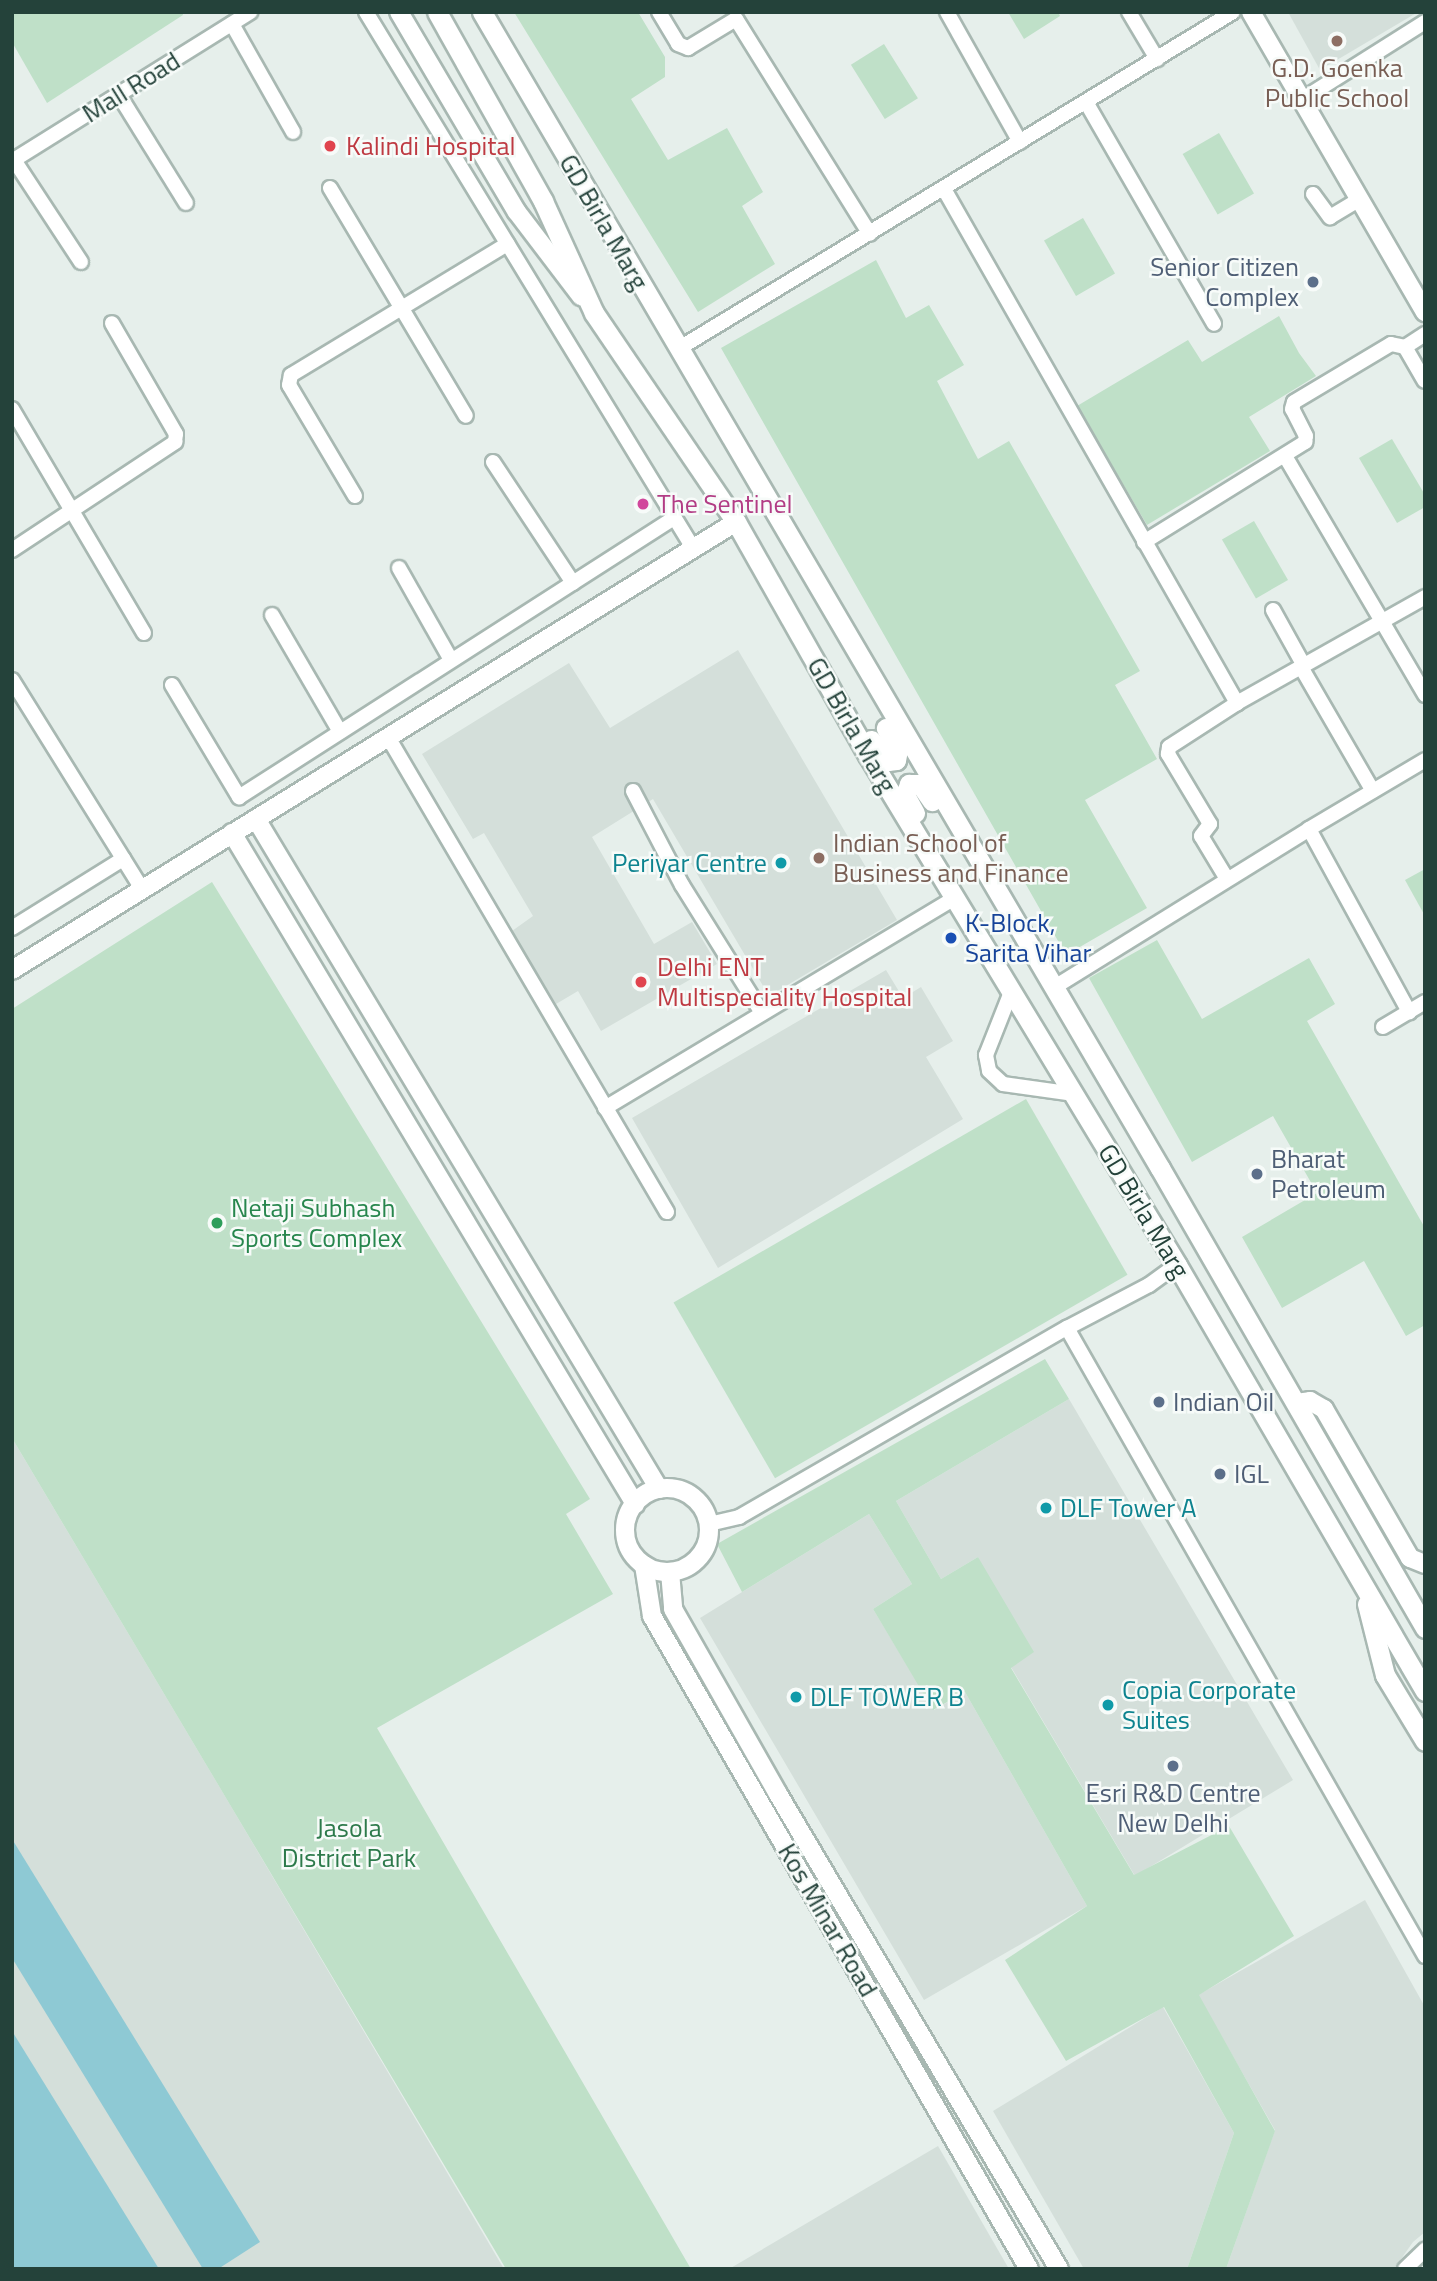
<!DOCTYPE html>
<html>
<head>
<meta charset="utf-8">
<style>
	body { margin:0 }
	#map { position:relative; width:1437px; height:2281px; overflow:hidden; background:#e6efeb; font-family:"Titillium Web",sans-serif }
	div>[style] { position:absolute }
	[style*='--x'] { left:calc(var(--x)*1px); top:calc(var(--y)*1px); width:calc(var(--w)*1px); rotate:calc(var(--a)*1deg) }
	.built>* { inset:0; background:#d4dfda }
	.green>* { inset:0; background:#bfe0c8; transform-origin:0 0 }
	.water>* { inset:0; background:#8ec9d4 }
	.roads { filter:drop-shadow(2px 0 #a8b8b2) drop-shadow(-2px 0 #a8b8b2) drop-shadow(0 2px #a8b8b2) drop-shadow(0 -2px #a8b8b2) }
	.minor>* { height:14px; margin:-7px; padding:0 7px; transform-origin:7px; border-radius:7px; background:#fff }
	.tertiary>* { height:18px; margin:-9px; padding:0 9px; transform-origin:9px; border-radius:9px; background:#fff }
	.tertiary>.ring { margin:-9px; padding:0; box-sizing:content-box; background:none; border:18px solid #fff; border-radius:50% }
	.secondary>* { height:19px; margin:-9.5px; padding:0 9.5px; transform-origin:9.5px; border-radius:9.5px; background:#fff }
	.dots>* { width:19px; height:19px; translate:-50% -50%; box-sizing:border-box; border:4px solid #f7fbf9; border-radius:50% }
	span { translate:-50% -50%; white-space:nowrap; text-align:center; line-height:1.15; -webkit-text-stroke:5px #f7fbf9; paint-order:stroke }
	.education-label { font-size:26px; color:#785e54 }
	.left { translate:0 -50%; text-align:left }
	.street-label { font-size:26px; color:#24423a }
	.health-label { font-size:26px; color:#be3a42 }
	.service-label { font-size:26px; color:#4e5e75 }
	.right { translate:-100% -50%; text-align:right }
	.hotel-label { font-size:26px; color:#b23c85 }
	.culture-label { font-size:26px; color:#0d838f }
	.transit-label { font-size:26px; color:#164399 }
	.leisure-label { font-size:26px; color:#27864d }
	.park-label { font-size:26px; color:#2d7a4b }
	.frame { position:absolute; inset:0; border:14px solid #24423a; pointer-events:none }
</style>
</head>
<body>
<div id="map">
	<div class="built">
		<div style="clip-path:polygon(1288px 12px,1418px 12px,1320px 70px)"></div>
		<div style="clip-path:polygon(738px 650px,897px 920px,769px 996px,653px 799px,592px 837px,654px 944px,692px 922px,717px 964px,601px 1031px,578px 991px,556px 1004px,512px 931px,533px 916px,484px 833px,473px 839px,422px 754px,569px 663px,610px 728px)"></div>
		<div style="clip-path:polygon(886px 970px,903px 998px,921px 987px,953px 1041px,926px 1057px,963px 1119px,718px 1268px,632px 1118px)"></div>
		<div style="clip-path:polygon(1069px 1399px,1293px 1780px,1135px 1876px,1011px 1667px,978px 1557px,941px 1579px,896px 1501px)"></div>
		<div style="clip-path:polygon(12px 1438px,232px 1808px,504px 2269px,12px 2269px)"></div>
		<div style="clip-path:polygon(869px 1514px,912px 1584px,873px 1609px,934px 1710px,965px 1692px,1087px 1906px,924px 2000px,700px 1618px)"></div>
		<div style="clip-path:polygon(1365px 1900px,1425px 2007px,1425px 2232px,1413px 2242px,1394px 2269px,1226px 2269px,1275px 2130px,1198px 1995px)"></div>
		<div style="clip-path:polygon(1163px 2007px,1234px 2133px,1187px 2269px,1084px 2269px,993px 2111px)"></div>
		<div style="clip-path:polygon(938px 2146px,1009px 2269px,729px 2269px)"></div>
	</div>
	<div class="green">
		<div style="clip-path:polygon(12px 12px,182px 12px,183px 15px,47px 103px,12px 42px)"></div>
		<div style="clip-path:polygon(514px 12px,638px 12px,665px 57px,665px 77px,631px 99px,668px 160px,727px 128px,763px 192px,742px 206px,775px 264px,698px 312px)"></div>
		<div style="clip-path:polygon(1008px 12px,1058px 12px,1060px 16px,1024px 39px)"></div>
		<div style="left:884px;top:44px;width:64px;height:39px;rotate:58deg"></div>
		<div style="left:1219px;top:133px;width:70px;height:42px;rotate:60deg"></div>
		<div style="left:1083px;top:218px;width:64px;height:45px;rotate:60deg"></div>
		<div style="clip-path:polygon(876px 260px,906px 318px,929px 305px,964px 365px,937px 381px,978px 459px,1009px 441px,1140px 671px,1115px 685px,1157px 759px,1085px 800px,1147px 908px,1066px 955px,721px 348px)"></div>
		<div style="clip-path:polygon(1279px 316px,1299px 353px,1316px 376px,1249px 417px,1270px 451px,1147px 525px,1077px 406px,1188px 340px,1202px 362px)"></div>
		<div style="clip-path:polygon(1392px 439px,1425px 495px,1425px 507px,1397px 523px,1359px 458px)"></div>
		<div style="left:1254px;top:521px;width:68px;height:37px;rotate:60deg"></div>
		<div style="clip-path:polygon(1425px 869px,1425px 916px,1405px 880px)"></div>
		<div style="clip-path:polygon(212px 882px,590px 1499px,566px 1514px,613px 1594px,377px 1728px,691px 2269px,506px 2269px,12px 1438px,12px 1009px)"></div>
		<div style="clip-path:polygon(1157px 940px,1202px 1019px,1309px 958px,1335px 1004px,1307px 1021px,1425px 1228px,1425px 1325px,1406px 1336px,1364px 1261px,1282px 1308px,1242px 1237px,1317px 1193px,1273px 1116px,1192px 1162px,1089px 978px)"></div>
		<div style="left:1026px;top:1099px;width:203px;height:407px;rotate:60deg"></div>
		<div style="clip-path:polygon(1045px 1359px,1069px 1399px,896px 1501px,941px 1579px,978px 1557px,1034px 1652px,1011px 1668px,1134px 1875px,1229px 1826px,1294px 1936px,1199px 1995px,1275px 2131px,1226px 2269px,1187px 2269px,1234px 2133px,1164px 2007px,1066px 2061px,1005px 1960px,1087px 1906px,965px 1692px,933px 1710px,873px 1609px,912px 1584px,869px 1514px,742px 1592px,717px 1544px)"></div>
	</div>
	<div class="water">
		<div style="clip-path:polygon(12px 1839px,260px 2242px,218px 2269px,203px 2269px,12px 1958px)"></div>
		<div style="clip-path:polygon(12px 2031px,159px 2269px,12px 2269px)"></div>
	</div>
	<div class="roads">
		<div class="minor">
			<div style="--x:366;--y:12;--w:628;--a:58.61"></div>
			<div style="--x:659;--y:12;--w:37;--a:59"></div>
			<div style="--x:678;--y:44;--w:11;--a:22"></div>
			<div style="--x:688;--y:48;--w:56;--a:-31.1"></div>
			<div style="--x:736;--y:19;--w:253;--a:58.1"></div>
			<div style="--x:947;--y:12;--w:149;--a:60.7"></div>
			<div style="--x:1129;--y:12;--w:55;--a:59.2"></div>
			<div style="--x:232;--y:24;--w:124;--a:60.5"></div>
			<div style="--x:119;--y:95;--w:127;--a:58.2"></div>
			<div style="--x:1303;--y:99;--w:144;--a:-32.3"></div>
			<div style="--x:1086;--y:102;--w:256;--a:60"></div>
			<div style="--x:14;--y:160;--w:122;--a:56.7"></div>
			<div style="--x:12;--y:161;--w:281;--a:-32"></div>
			<div style="--x:330;--y:188;--w:265;--a:59.2"></div>
			<div style="--x:944;--y:189;--w:592;--a:60.32"></div>
			<div style="--x:1313;--y:194;--w:29;--a:54"></div>
			<div style="--x:1330;--y:217;--w:35;--a:-31"></div>
			<div style="--x:1405;--y:347;--w:24;--a:-33"></div>
			<div style="--x:678;--y:349;--w:649;--a:-31.27"></div>
			<div style="--x:12;--y:409;--w:260;--a:59.5"></div>
			<div style="--x:1285;--y:456;--w:277;--a:59.6"></div>
			<div style="--x:493;--y:462;--w:145;--a:56.5"></div>
			<div style="--x:355;--y:496;--w:129;--a:-120.7"></div>
			<div style="--x:289;--y:385;--w:10;--a:-79"></div>
			<div style="--x:291;--y:375;--w:253;--a:-31.2"></div>
			<div style="--x:1144;--y:542;--w:190;--a:-31.8"></div>
			<div style="--x:1305;--y:442;--w:6;--a:-81"></div>
			<div style="--x:1306;--y:436;--w:30;--a:-117"></div>
			<div style="--x:1292;--y:409;--w:7;--a:-74"></div>
			<div style="--x:1294;--y:402;--w:113;--a:-30.9"></div>
			<div style="--x:1391;--y:344;--w:14;--a:12"></div>
			<div style="--x:1405;--y:347;--w:39;--a:60"></div>
			<div style="--x:12;--y:550;--w:196;--a:-33.5"></div>
			<div style="--x:175;--y:442;--w:8;--a:-83"></div>
			<div style="--x:176;--y:434;--w:128;--a:-120"></div>
			<div style="--x:399;--y:568;--w:103;--a:60.5"></div>
			<div style="--x:1273;--y:610;--w:64;--a:61"></div>
			<div style="--x:272;--y:615;--w:135;--a:59.8"></div>
			<div style="--x:1301;--y:667;--w:143;--a:59.9"></div>
			<div style="--x:12;--y:680;--w:246;--a:58.1"></div>
			<div style="--x:172;--y:685;--w:131;--a:59.1"></div>
			<div style="--x:239;--y:797;--w:517;--a:-32.68"></div>
			<div style="--x:388;--y:737;--w:551;--a:59.57"></div>
			<div style="--x:633;--y:791;--w:106;--a:62.5"></div>
			<div style="--x:682;--y:885;--w:151;--a:58"></div>
			<div style="--x:1309;--y:829;--w:209;--a:61.3"></div>
			<div style="--x:1227;--y:879;--w:50;--a:-121.2"></div>
			<div style="--x:1201;--y:836;--w:15;--a:-53"></div>
			<div style="--x:1210;--y:824;--w:82;--a:-121"></div>
			<div style="--x:1168;--y:754;--w:7;--a:-82"></div>
			<div style="--x:1169;--y:747;--w:81;--a:-32.9"></div>
			<div style="--x:1237;--y:703;--w:216;--a:-29.4"></div>
			<div style="--x:12;--y:928;--w:131;--a:-31.9"></div>
			<div style="--x:1053;--y:988;--w:301;--a:-31.8"></div>
			<div style="--x:1309;--y:829;--w:135;--a:-30.7"></div>
			<div style="--x:1011;--y:992;--w:68;--a:111.6"></div>
			<div style="--x:986;--y:1055;--w:16;--a:79"></div>
			<div style="--x:989;--y:1071;--w:19;--a:43"></div>
			<div style="--x:1003;--y:1084;--w:72;--a:8"></div>
			<div style="--x:1383;--y:1027;--w:49;--a:-30.8"></div>
			<div style="--x:605;--y:1108;--w:407;--a:-31"></div>
			<div style="--x:1067;--y:1328;--w:723;--a:60.31"></div>
			<div style="--x:709;--y:1524;--w:31;--a:-13"></div>
			<div style="--x:739;--y:1517;--w:379;--a:-30"></div>
			<div style="--x:1067;--y:1328;--w:93;--a:-27.7"></div>
			<div style="--x:1149;--y:1285;--w:34;--a:-36"></div>
			<div style="--x:1405;--y:2269;--w:28;--a:-44"></div>
		</div>
		<div class="tertiary">
			<div style="--x:399;--y:12;--w:232;--a:59.5"></div>
			<div style="--x:517;--y:212;--w:106;--a:52.7"></div>
			<div style="--x:1251;--y:12;--w:347;--a:59.9"></div>
			<div style="--x:256;--y:819;--w:782;--a:58.97"></div>
			<div style="--x:232;--y:833;--w:783;--a:59.01"></div>
			<div style="--x:12;--y:970;--w:851;--a:-31.75"></div>
			<div style="--x:1296;--y:1403;--w:14;--a:-8"></div>
			<div style="--x:1310;--y:1401;--w:16;--a:30"></div>
			<div style="--x:1324;--y:1409;--w:172;--a:60"></div>
			<div style="--x:1410;--y:1558;--w:16;--a:22"></div>
			<div class="ring" style="left:625px;top:1488px;width:66px;height:66px"></div>
			<div style="--x:644;--y:1565;--w:52;--a:81.1"></div>
			<div style="--x:652;--y:1616;--w:754;--a:60"></div>
			<div style="--x:670;--y:1572;--w:37;--a:85"></div>
			<div style="--x:673;--y:1609;--w:213;--a:60.4"></div>
			<div style="--x:778;--y:1794;--w:552;--a:59.39"></div>
		</div>
		<div class="secondary">
			<div style="--x:437;--y:12;--w:217;--a:60.7"></div>
			<div style="--x:543;--y:201;--w:123;--a:65.5"></div>
			<div style="--x:594;--y:313;--w:253;--a:55.8"></div>
			<div style="--x:736;--y:522;--w:268;--a:60.5"></div>
			<div style="--x:868;--y:755;--w:596;--a:58.79"></div>
			<div style="--x:1177;--y:1265;--w:493;--a:59.8"></div>
			<div style="--x:482;--y:12;--w:1340;--a:59.61"></div>
			<div style="--x:1160;--y:1168;--w:531;--a:60.05"></div>
			<div style="--x:871;--y:740;--w:27;--a:51"></div>
			<div style="--x:888;--y:761;--w:8;--a:-7"></div>
			<div style="--x:896;--y:760;--w:10;--a:-79"></div>
			<div style="--x:898;--y:750;--w:25;--a:-119"></div>
			<div style="--x:915;--y:813;--w:21;--a:-119"></div>
			<div style="--x:905;--y:795;--w:12;--a:-70"></div>
			<div style="--x:909;--y:784;--w:11;--a:0"></div>
			<div style="--x:920;--y:784;--w:21;--a:55"></div>
			<div style="--x:1367;--y:1604;--w:73;--a:75.8"></div>
			<div style="--x:1385;--y:1675;--w:77;--a:58.8"></div>
		</div>
	</div>
	<div class="dots">
		<div style="left:1337px;top:41px;background:#8d6e63"></div>
		<div style="left:330px;top:146px;background:#e0444e"></div>
		<div style="left:1313px;top:282px;background:#5c6f8a"></div>
		<div style="left:643px;top:504px;background:#d1479c"></div>
		<div style="left:819px;top:858px;background:#8d6e63"></div>
		<div style="left:781px;top:863px;background:#0f9aa8"></div>
		<div style="left:951px;top:938px;background:#1a4fb4"></div>
		<div style="left:641px;top:982px;background:#e0444e"></div>
		<div style="left:1257px;top:1174px;background:#5c6f8a"></div>
		<div style="left:217px;top:1223px;background:#2e9e5b"></div>
		<div style="left:1159px;top:1402px;background:#5c6f8a"></div>
		<div style="left:1220px;top:1474px;background:#5c6f8a"></div>
		<div style="left:1046px;top:1508px;background:#0f9aa8"></div>
		<div style="left:796px;top:1697px;background:#0f9aa8"></div>
		<div style="left:1108px;top:1705px;background:#0f9aa8"></div>
		<div style="left:1173px;top:1766px;background:#5c6f8a"></div>
	</div>
	<div class="education-label">
		<span style="left:1337px;top:83px">G.D. Goenka<br>Public School</span>
		<span class="left" style="left:833px;top:858px">Indian School of<br>Business and Finance</span>
	</div>
	<div class="street-label">
		<span style="left:131px;top:87px;rotate:-32deg">Mall Road</span>
		<span style="left:604px;top:222px;rotate:60deg">GD Birla Marg</span>
		<span style="left:852px;top:725px;rotate:60deg">GD Birla Marg</span>
		<span style="left:1144px;top:1211px;rotate:59deg">GD Birla Marg</span>
		<span style="left:828px;top:1920px;rotate:60deg">Kos Minar Road</span>
	</div>
	<div class="health-label">
		<span class="left" style="left:346px;top:146px">Kalindi Hospital</span>
		<span class="left" style="left:657px;top:982px">Delhi ENT<br>Multispeciality Hospital</span>
	</div>
	<div class="service-label">
		<span class="right" style="left:1299px;top:282px">Senior Citizen<br>Complex</span>
		<span class="left" style="left:1271px;top:1174px">Bharat<br>Petroleum</span>
		<span class="left" style="left:1173px;top:1402px">Indian Oil</span>
		<span class="left" style="left:1234px;top:1474px">IGL</span>
		<span style="left:1173px;top:1808px">Esri R&amp;D Centre<br>New Delhi</span>
	</div>
	<div class="hotel-label">
		<span class="left" style="left:657px;top:504px">The Sentinel</span>
	</div>
	<div class="culture-label">
		<span class="right" style="left:767px;top:863px">Periyar Centre</span>
		<span class="left" style="left:1060px;top:1508px">DLF Tower A</span>
		<span class="left" style="left:1122px;top:1705px">Copia Corporate<br>Suites</span>
		<span class="left" style="left:810px;top:1697px">DLF TOWER B</span>
	</div>
	<div class="transit-label">
		<span class="left" style="left:965px;top:938px">K-Block,<br>Sarita Vihar</span>
	</div>
	<div class="leisure-label">
		<span class="left" style="left:231px;top:1223px">Netaji Subhash<br>Sports Complex</span>
	</div>
	<div class="park-label">
		<span style="left:349px;top:1843px">Jasola<br>District Park</span>
	</div>
	<div class="frame"></div>
</div>
</body>
</html>
